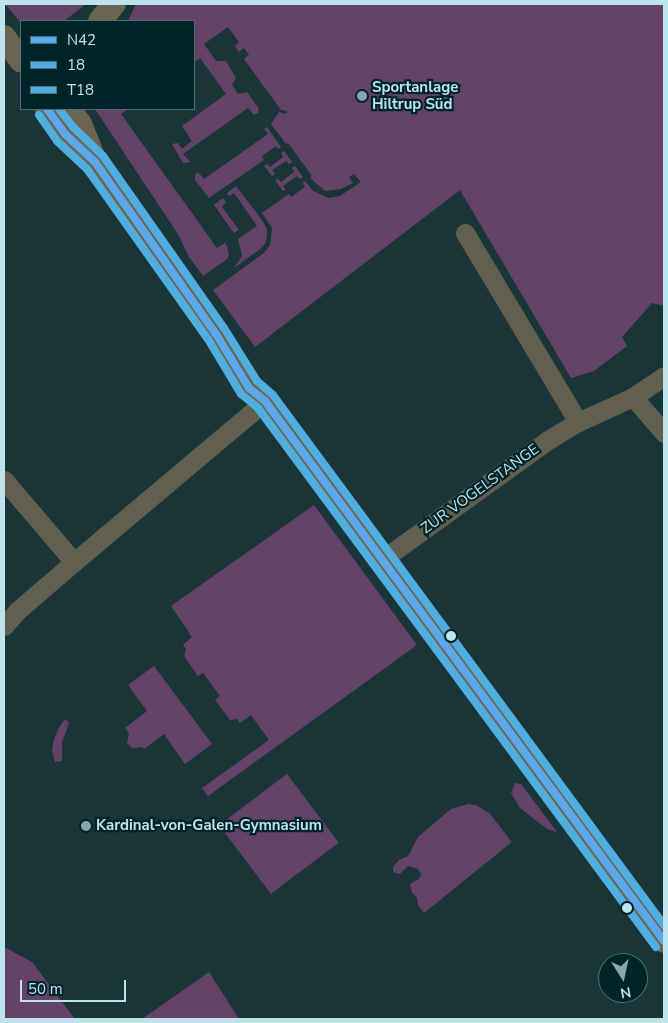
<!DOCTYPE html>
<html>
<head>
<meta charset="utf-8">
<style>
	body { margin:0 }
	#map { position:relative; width:668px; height:1023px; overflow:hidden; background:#1a3538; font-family:"Nunito Sans",sans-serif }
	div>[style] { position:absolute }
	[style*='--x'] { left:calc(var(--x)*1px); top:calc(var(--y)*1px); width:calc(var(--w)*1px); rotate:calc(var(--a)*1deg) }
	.green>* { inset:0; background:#654369; transform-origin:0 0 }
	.minor>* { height:19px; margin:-9.5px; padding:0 9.5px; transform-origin:9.5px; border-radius:9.5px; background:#605f50 }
	.major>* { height:24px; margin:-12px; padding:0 12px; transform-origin:12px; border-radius:12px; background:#6a6551 }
	.bus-1>* { height:8px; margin:-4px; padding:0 4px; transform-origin:4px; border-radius:4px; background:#5aa8eb }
	.bus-2>* { height:8px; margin:-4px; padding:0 4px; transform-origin:4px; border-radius:4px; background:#50ade0 }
	.bus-3>* { height:8px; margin:-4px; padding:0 4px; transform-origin:4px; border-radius:4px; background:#50ade0 }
	.dots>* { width:14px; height:14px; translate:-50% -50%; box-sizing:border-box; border:2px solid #002429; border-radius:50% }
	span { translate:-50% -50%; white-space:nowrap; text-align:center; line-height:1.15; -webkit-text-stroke:4.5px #002429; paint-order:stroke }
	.poi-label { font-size:15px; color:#bce4ea; font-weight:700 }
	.left { translate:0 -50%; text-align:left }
	.street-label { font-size:15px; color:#bce4ea }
	.frame { position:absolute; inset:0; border:5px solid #bce4ea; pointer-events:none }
	.legend { position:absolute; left:20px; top:20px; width:175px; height:90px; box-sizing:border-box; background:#002429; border:1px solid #4b7176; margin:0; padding:6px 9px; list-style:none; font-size:15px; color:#bce4ea }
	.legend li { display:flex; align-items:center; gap:10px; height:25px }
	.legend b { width:25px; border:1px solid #4b7176 }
	.north { position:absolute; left:598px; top:953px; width:50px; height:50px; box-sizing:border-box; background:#002429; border:1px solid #4b7176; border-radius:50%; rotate:170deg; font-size:14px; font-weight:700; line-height:20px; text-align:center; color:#bce4ea }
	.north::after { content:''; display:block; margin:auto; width:18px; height:22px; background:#83a7ac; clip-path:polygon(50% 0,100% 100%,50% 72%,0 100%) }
	.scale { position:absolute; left:20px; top:980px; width:106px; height:22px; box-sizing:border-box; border:2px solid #bce4ea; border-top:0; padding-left:6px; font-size:15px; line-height:18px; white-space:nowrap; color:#bce4ea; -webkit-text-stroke:4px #002429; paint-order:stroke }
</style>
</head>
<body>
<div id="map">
	<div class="green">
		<div style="clip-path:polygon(5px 4px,86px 4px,64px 21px,21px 23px)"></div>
		<div style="clip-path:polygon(136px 4px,664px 4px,664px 306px,652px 303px,622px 337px,627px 346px,594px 371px,571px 378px,460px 190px,255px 347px,213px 290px,264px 253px,270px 245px,272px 228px,262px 213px,289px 194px,291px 197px,305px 187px,303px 183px,305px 181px,313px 191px,329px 198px,340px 196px,361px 182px,354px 174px,349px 177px,353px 183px,341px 189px,325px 191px,310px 178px,312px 176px,288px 143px,286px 144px,271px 124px,279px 112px,286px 114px,287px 111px,281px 110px,244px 59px,249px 55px,244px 48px,239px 52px,235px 46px,239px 42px,228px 27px,204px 44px,216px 61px,226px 61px,236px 78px,232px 85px,238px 94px,247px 92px,259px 109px,258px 113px,254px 115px,248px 108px,183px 154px,190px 162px,183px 163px,172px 144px,178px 143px,182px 149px,192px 141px,182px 126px,226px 94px,200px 58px,194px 62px,194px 21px,128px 21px)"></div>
		<div style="clip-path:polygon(95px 109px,128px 109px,121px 114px,217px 248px,225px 243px,227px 246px,229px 255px,227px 259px,203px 276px,189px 257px,178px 234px)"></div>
		<div style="clip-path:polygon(267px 127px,281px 147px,278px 149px,276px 146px,262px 156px,264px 160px,209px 198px,195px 180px,195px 175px,198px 172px,204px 179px,268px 134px,264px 129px)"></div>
		<div style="clip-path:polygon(284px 151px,292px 162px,289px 164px,286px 161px,272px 170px,275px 174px,272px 176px,264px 166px,267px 164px,270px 167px,283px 157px,281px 153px)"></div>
		<div style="clip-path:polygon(295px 166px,303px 177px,300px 179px,297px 176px,283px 186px,286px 190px,283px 191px,275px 180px,278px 179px,281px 182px,294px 172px,292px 168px)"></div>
		<div style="clip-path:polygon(236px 186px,262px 220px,267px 229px,267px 237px,265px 244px,259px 250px,234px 268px,242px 256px,238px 239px,257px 226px,234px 193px,229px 196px,227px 193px)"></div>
		<div style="clip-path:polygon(223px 198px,226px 202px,222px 207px,239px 230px,234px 233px,214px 205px)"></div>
		<div style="clip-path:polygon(314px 505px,417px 645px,208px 796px,202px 788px,269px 740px,251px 715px,240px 723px,237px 719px,230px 720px,215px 700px,220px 696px,203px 673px,198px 676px,184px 656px,186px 649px,183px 645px,192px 637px,171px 606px)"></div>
		<div style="clip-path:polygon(154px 666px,212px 744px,185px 764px,164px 734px,144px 749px,142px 747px,132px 748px,127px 743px,129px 733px,125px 728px,147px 711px,128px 685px)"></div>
		<div style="clip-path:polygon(65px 719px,69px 723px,62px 742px,62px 761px,55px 762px,52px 750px,54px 740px,58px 729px)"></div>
		<div style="left:287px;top:774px;width:86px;height:85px;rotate:53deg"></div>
		<div style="clip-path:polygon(515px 783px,521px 784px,557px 832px,547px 829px,520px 808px,511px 793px)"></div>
		<div style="clip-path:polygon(468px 804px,476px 805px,490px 814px,512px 842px,424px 913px,418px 905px,417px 898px,412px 893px,410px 884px,419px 879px,421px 874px,418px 869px,408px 866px,400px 874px,393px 872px,393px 867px,399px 860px,408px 856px,418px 837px,451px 809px)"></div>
		<div style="clip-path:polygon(4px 947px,32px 962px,75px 1019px,4px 1019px)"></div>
		<div style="clip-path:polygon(209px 972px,239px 1019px,142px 1019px)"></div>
	</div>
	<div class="minor">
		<div style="--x:465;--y:233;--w:220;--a:59.1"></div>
		<div style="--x:633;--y:397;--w:48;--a:49.3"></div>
		<div style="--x:4;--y:480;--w:108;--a:49.5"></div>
		<div style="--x:383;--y:559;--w:203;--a:-35.8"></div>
		<div style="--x:548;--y:440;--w:35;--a:-31"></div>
		<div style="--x:578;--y:422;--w:60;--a:-24.4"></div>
		<div style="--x:633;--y:397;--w:37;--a:-34"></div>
		<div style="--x:4;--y:626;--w:20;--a:-49"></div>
		<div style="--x:17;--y:611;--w:75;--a:-40.7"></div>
		<div style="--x:74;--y:562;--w:250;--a:-40.1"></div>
	</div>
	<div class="major">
		<div style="--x:100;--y:21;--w:22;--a:-51"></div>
		<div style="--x:4;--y:37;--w:29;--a:54"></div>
		<div style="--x:47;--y:109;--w:31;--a:54"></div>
		<div style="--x:65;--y:134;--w:41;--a:43"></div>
		<div style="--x:95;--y:162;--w:210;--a:54.9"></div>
		<div style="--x:216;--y:334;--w:63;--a:58.6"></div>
		<div style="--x:249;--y:388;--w:21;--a:39"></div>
		<div style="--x:265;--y:401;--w:671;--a:53.54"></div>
		<div style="--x:69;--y:109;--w:19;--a:54"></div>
		<div style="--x:80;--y:124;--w:35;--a:68"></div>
	</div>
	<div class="bus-1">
		<div style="--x:47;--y:109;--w:31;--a:54"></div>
		<div style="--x:65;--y:134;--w:41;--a:43"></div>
		<div style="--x:95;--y:162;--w:210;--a:54.9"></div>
		<div style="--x:216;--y:334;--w:63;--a:58.6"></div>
		<div style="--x:249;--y:388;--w:21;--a:39"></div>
		<div style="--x:265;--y:401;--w:671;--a:53.54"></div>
	</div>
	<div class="bus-2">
		<div style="--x:39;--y:115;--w:32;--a:55"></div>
		<div style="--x:57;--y:141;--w:41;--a:43"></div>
		<div style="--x:87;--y:169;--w:209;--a:54.6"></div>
		<div style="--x:208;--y:339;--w:64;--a:59"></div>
		<div style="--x:241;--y:394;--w:22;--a:39"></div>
		<div style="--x:258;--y:408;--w:670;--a:53.56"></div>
	</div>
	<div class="bus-3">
		<div style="--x:59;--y:109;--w:23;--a:52"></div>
		<div style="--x:73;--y:127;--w:42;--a:44"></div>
		<div style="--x:103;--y:156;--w:210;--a:54.9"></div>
		<div style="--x:224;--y:328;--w:62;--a:58.1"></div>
		<div style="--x:257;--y:381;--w:21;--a:41"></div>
		<div style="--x:273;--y:395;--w:659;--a:53.58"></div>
	</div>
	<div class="dots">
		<div style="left:362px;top:96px;background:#83a7ac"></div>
		<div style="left:451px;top:636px;background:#bce4ea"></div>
		<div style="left:86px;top:826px;background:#83a7ac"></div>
		<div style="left:627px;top:908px;background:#bce4ea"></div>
	</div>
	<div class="poi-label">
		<span class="left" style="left:372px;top:96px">Sportanlage<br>Hiltrup Süd</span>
		<span class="left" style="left:96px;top:826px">Kardinal-von-Galen-Gymnasium</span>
	</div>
	<div class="street-label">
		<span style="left:480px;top:489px;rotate:-36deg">ZUR VOGELSTANGE</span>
	</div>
	<div class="frame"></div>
	<ul class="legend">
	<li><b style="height:6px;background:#5aa8eb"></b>N42</li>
	<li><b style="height:6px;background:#50ade0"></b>18</li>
	<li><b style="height:6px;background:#50ade0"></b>T18</li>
	</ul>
	<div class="north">N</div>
	<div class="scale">50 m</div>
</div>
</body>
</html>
